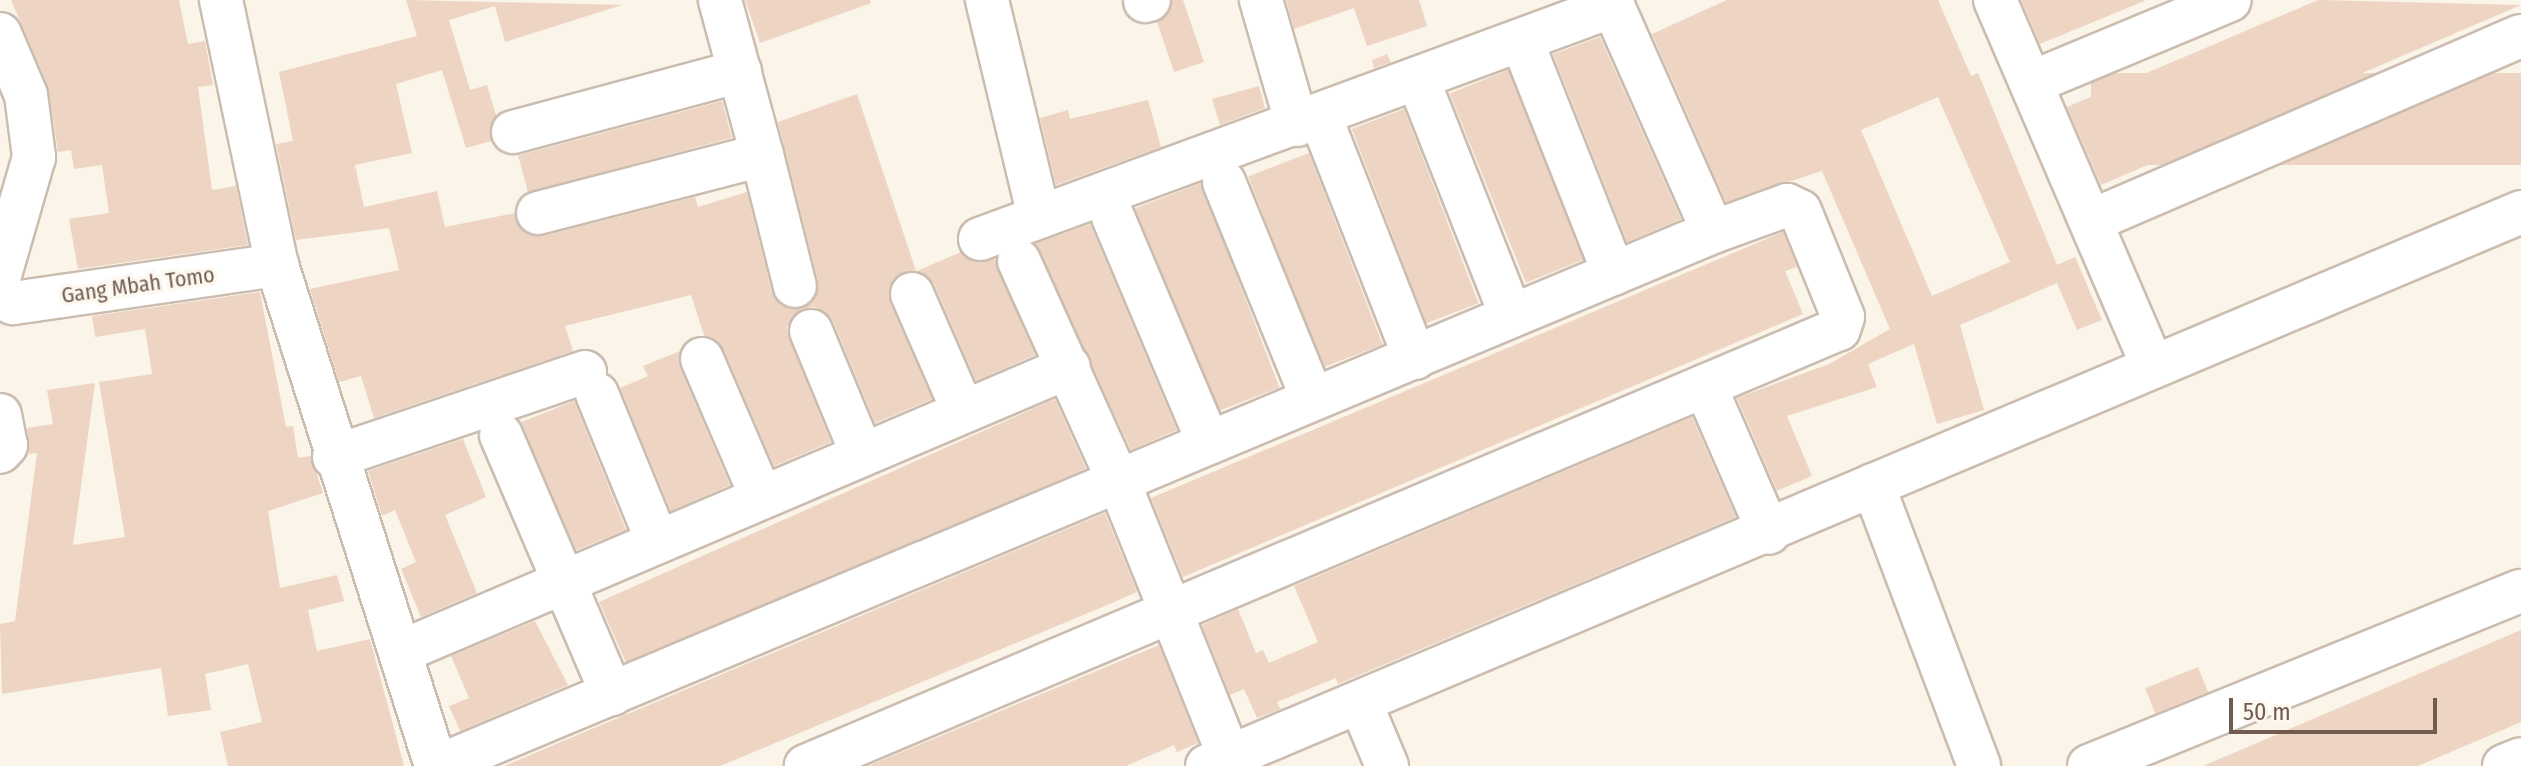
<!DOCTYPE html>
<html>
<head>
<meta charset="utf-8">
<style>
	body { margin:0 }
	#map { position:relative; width:2521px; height:766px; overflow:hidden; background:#faf4e9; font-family:"Fira Sans Condensed",sans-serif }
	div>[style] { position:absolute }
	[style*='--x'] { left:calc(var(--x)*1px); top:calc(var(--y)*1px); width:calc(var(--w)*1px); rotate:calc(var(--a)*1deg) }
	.building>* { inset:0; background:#edd4c3; transform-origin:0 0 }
	.roads { filter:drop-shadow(2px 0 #cbbcb0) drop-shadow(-2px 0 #cbbcb0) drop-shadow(0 2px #cbbcb0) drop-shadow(0 -2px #cbbcb0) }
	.minor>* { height:42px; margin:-21px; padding:0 21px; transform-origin:21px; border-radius:21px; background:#fff }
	span { translate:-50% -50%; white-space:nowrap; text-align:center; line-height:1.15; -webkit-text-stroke:7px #fdf8ef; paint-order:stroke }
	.street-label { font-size:22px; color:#725c4f }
	.scale { position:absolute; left:2229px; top:698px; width:208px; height:36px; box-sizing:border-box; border:4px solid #725c4f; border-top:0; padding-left:10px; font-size:24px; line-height:28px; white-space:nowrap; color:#725c4f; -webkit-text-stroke:6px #fdf8ef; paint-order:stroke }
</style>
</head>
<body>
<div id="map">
	<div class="building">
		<div style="clip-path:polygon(11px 0,179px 0,188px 44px,205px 41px,213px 85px,198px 87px,212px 190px,236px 186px,248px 245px,78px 269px,69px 219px,109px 213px,102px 165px,74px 169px,71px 150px,58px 152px,48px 86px)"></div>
		<div style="clip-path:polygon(406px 0,622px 5px,505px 42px,495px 6px,449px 20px,470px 90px,487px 85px,496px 115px,491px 141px,466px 148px,442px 70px,396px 84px,412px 153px,355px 165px,364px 207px,437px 191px,445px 227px,515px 213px,522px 230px,543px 236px,695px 197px,698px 207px,747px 192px,772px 292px,789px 309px,811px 304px,818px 281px,778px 122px,857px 94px,916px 271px,893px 279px,890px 303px,932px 399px,875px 423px,833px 321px,815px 307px,801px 309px,787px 327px,789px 339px,831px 442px,774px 466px,724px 350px,704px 335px,691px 295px,565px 326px,573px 351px,374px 418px,361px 376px,339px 382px,310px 289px,399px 270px,389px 228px,296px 240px,276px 144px,293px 141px,279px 72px,417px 36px)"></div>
		<div style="clip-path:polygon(745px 0,870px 0,871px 3px,760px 43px)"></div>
		<div style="clip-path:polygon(1172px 0,1183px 0,1204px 62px,1174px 72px,1157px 22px)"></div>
		<div style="clip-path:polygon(1286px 0,1419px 0,1427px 26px,1367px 46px,1354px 8px,1294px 29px)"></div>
		<div style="clip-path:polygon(evenodd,1727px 0,1938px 0,1971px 76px,1978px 73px,2057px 265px,2075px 257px,2102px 320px,2077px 330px,2057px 283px,1960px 325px,1984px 410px,1937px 424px,1914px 344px,1868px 364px,1877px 387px,1787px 416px,1812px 476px,1777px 491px,1737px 398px,1829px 364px,1890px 329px,1822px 171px,1726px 202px,1652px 34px,1727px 0,1938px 97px,2010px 262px,1932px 296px,1861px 130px,1938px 97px)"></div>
		<div style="clip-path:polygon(2021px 0,2144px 0,2144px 1px,2040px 44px)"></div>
		<div style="clip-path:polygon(2318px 0,2521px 5px,2101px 185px,2067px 107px)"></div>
		<div style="clip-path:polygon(1600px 37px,1681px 219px,1627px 242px,1553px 54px)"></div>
		<div style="clip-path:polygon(1387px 54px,1391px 62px,1374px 68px,1372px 60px)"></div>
		<div style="left:1508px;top:70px;width:204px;height:63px;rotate:68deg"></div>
		<div style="left:2521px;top:73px;width:92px;height:430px;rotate:90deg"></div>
		<div style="clip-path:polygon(1259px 86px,1265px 108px,1220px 125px,1212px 99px)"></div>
		<div style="clip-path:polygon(1148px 100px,1161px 147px,1056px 185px,1040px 118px,1068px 110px,1070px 119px)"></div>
		<div style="left:722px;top:101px;width:38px;height:211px;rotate:75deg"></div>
		<div style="left:1404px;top:109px;width:208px;height:56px;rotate:69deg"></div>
		<div style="left:1309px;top:153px;width:205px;height:65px;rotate:69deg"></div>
		<div style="left:1201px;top:183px;width:219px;height:71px;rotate:69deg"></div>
		<div style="clip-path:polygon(1090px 224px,1177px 430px,1131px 450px,1035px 244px)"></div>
		<div style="clip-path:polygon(1783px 232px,1797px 267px,1785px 271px,1803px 314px,1183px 577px,1151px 498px)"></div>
		<div style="clip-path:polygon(961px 252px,975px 262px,995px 259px,1035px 355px,976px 381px,934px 284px,917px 271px)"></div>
		<div style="clip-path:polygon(260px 292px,286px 427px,293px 426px,298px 458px,311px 456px,323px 493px,268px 511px,280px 588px,337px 575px,344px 601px,308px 610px,317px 651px,370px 639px,404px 766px,228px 766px,220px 732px,262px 722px,248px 664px,205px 674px,211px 710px,168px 716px,161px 668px,2px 694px,0 624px,15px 621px,37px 453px,29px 454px,27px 428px,53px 424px,47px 390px,95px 383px,73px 545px,125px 537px,99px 382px,152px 374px,145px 329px,95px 337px,92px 316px)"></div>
		<div style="clip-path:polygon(680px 351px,680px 368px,730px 485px,671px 511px,620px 388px,648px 376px,643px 366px)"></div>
		<div style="left:1055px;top:399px;width:76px;height:499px;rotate:66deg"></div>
		<div style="left:574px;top:401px;width:139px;height:57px;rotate:68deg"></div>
		<div style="clip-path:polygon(1692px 417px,1736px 517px,1338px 684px,1336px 678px,1277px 702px,1280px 709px,1257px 718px,1244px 689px,1230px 695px,1202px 625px,1238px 609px,1256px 653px,1263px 650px,1269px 663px,1318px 642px,1294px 586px)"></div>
		<div style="clip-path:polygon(463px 439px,486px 497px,445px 515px,477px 593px,421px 617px,401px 569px,416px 562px,395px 510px,382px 516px,368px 471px)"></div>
		<div style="clip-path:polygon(1105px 513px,1137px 592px,1112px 603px,720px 766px,504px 766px)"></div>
		<div style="clip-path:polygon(535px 621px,568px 685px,460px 731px,449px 706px,469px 698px,451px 656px)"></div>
		<div style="clip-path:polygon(2521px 630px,2521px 722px,2418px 766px,2203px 766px)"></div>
		<div style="clip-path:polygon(1159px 645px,1198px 743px,1177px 752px,1174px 745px,1126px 766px,868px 766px)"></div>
		<div style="left:2198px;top:667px;width:27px;height:57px;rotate:68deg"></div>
	</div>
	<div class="roads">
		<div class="minor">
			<div style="--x:221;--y:0;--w:271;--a:78.1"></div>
			<div style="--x:277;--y:265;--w:526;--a:72.39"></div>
			<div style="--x:987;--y:0;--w:223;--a:76.5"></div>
			<div style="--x:1261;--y:0;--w:130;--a:73.9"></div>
			<div style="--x:1995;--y:0;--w:396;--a:66.7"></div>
			<div style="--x:1145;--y:1;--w:4;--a:-14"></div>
			<div style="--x:0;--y:34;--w:66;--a:66.9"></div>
			<div style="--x:26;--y:95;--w:63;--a:82.6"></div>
			<div style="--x:34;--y:157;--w:123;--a:106.1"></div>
			<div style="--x:1523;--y:44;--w:247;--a:68.4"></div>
			<div style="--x:1419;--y:82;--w:251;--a:68.5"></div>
			<div style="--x:2033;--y:82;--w:213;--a:-22.6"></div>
			<div style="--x:1320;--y:116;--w:260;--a:68.6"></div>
			<div style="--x:513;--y:132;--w:235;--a:-15"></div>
			<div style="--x:762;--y:155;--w:135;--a:75.9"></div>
			<div style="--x:1224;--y:182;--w:233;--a:67.8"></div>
			<div style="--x:538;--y:213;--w:231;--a:-14.5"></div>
			<div style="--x:762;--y:155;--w:161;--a:-105.2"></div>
			<div style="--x:1113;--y:217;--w:244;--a:67.1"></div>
			<div style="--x:2091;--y:221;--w:468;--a:-23.3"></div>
			<div style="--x:980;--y:239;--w:675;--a:-20.21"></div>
			<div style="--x:1613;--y:6;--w:247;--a:66.1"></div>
			<div style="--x:1019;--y:261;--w:240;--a:65.7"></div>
			<div style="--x:1118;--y:480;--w:297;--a:68.1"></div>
			<div style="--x:912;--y:294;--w:128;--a:66.4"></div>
			<div style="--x:0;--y:297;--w:14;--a:25"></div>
			<div style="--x:13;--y:303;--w:267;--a:-8.2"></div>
			<div style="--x:811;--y:331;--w:133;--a:67.5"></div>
			<div style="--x:702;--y:359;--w:149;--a:66.7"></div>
			<div style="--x:1705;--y:386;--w:160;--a:66.5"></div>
			<div style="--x:597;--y:394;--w:158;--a:67.7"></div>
			<div style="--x:0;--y:415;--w:31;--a:79"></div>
			<div style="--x:6;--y:445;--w:9;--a:131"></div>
			<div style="--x:501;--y:435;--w:282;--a:66.8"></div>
			<div style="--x:334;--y:457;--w:265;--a:-18.7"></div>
			<div style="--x:1873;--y:485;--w:300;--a:69.3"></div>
			<div style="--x:400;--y:652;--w:727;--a:-23.07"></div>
			<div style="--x:1361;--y:704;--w:67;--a:67.2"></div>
			<div style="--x:438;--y:766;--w:1382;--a:-22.73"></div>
			<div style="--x:1713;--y:232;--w:79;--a:-20"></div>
			<div style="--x:1787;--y:205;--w:14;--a:25"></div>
			<div style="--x:1800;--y:211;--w:114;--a:67.9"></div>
			<div style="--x:1843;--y:317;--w:13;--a:108"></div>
			<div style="--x:1839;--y:329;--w:1122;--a:157.07"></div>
			<div style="--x:1207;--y:766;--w:1426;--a:-22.86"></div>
			<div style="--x:2089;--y:766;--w:466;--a:-22.1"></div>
			<div style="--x:2504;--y:766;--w:18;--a:-22"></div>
		</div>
	</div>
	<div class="street-label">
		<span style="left:138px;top:285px;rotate:-8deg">Gang Mbah Tomo</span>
	</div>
	<div class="scale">50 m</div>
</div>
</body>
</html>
